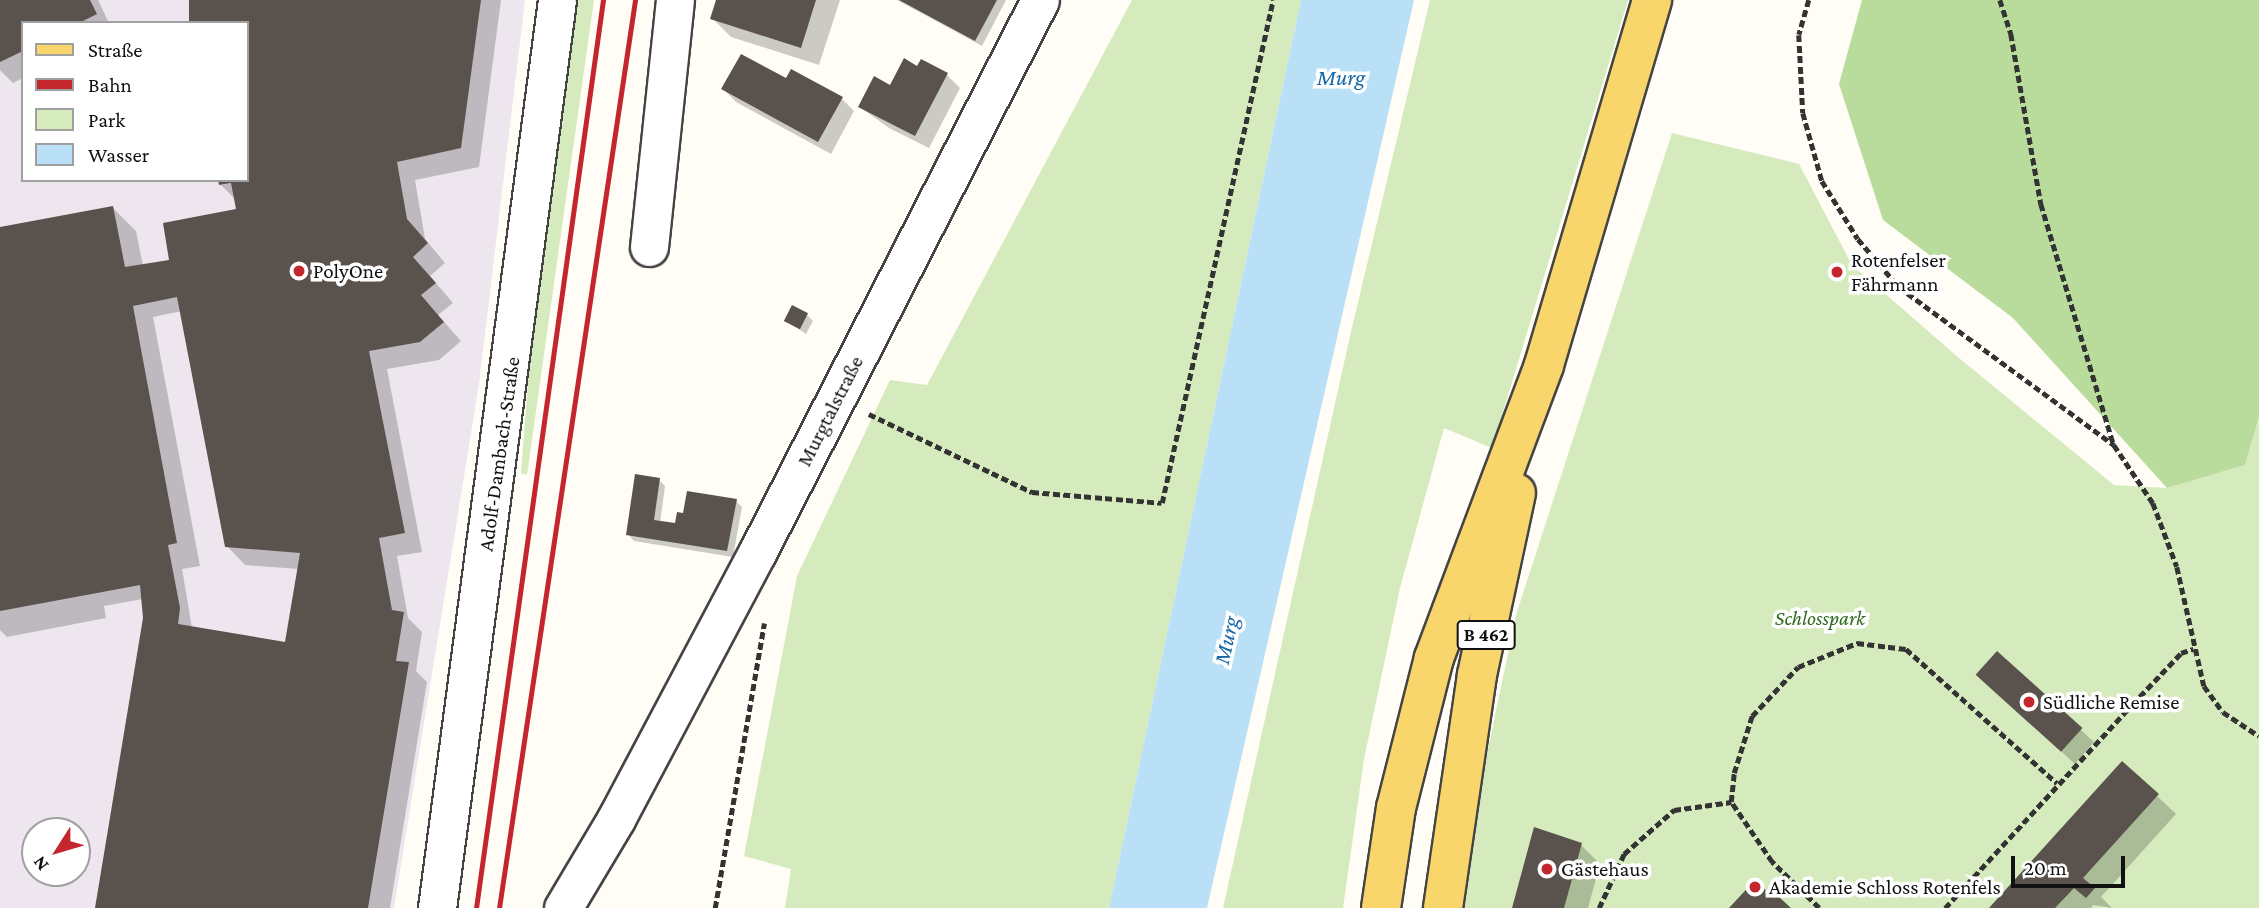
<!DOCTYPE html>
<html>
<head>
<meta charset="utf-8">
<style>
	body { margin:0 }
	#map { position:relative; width:2259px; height:908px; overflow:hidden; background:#fffdf5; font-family:"Crimson Pro",serif }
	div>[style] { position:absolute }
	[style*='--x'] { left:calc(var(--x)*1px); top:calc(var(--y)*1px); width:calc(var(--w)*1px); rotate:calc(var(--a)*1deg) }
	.industrial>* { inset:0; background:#eee6ef }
	.green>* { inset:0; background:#d5ebbd }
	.forest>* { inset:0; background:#b9dc9c }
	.water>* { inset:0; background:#b9e0f7 }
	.shadow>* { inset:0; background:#0003 }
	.building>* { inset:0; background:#5a524d; transform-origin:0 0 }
	.path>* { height:4.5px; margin-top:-2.25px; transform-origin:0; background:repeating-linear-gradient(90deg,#333 0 7px,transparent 0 10.5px) }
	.roads { filter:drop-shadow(2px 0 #444) drop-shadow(-2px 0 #444) drop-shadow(0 2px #444) drop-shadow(0 -2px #444) }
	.minor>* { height:37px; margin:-18.5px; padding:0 18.5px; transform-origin:18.5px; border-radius:18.5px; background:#fff }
	.major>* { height:38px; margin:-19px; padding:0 19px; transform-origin:19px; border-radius:19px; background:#f9d66b }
	.rail>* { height:5px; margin:-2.5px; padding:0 2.5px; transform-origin:2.5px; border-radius:2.5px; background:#c4262e }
	.dots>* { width:19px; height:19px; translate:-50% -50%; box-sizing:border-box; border:4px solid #fff; border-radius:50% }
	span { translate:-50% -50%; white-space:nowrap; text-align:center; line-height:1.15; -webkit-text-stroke:7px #fff; paint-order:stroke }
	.shield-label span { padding:2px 5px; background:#fff; border:2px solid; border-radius:5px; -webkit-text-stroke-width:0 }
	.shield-label { font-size:19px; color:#111; font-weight:700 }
	.poi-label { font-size:21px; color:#111 }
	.left { translate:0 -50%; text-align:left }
	.street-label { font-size:21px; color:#111 }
	.park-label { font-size:21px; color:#2f6b1f; font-style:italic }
	.water-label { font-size:23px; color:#1768a6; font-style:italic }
	.legend { position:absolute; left:21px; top:21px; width:228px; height:161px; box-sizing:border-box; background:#fff; border:2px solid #a0a0a0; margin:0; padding:9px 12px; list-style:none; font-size:21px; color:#111 }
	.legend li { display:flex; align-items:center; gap:14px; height:35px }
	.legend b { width:35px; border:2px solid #a0a0a0 }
	.north { position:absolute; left:21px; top:817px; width:70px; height:70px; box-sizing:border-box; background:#fff; border:2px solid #a0a0a0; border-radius:50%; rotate:233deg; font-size:19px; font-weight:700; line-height:28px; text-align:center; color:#111 }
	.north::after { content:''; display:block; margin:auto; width:24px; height:32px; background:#c4262e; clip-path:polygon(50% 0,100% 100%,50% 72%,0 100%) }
	.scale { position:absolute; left:2011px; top:856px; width:114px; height:32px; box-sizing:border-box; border:4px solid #111; border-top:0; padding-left:9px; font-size:21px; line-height:24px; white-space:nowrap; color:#111; -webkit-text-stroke:5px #fff; paint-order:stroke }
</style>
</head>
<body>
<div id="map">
	<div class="industrial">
		<div style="clip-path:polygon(evenodd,0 0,525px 0,479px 384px,394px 908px,0 908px,0 0,23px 23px,247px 23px,247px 180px,23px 180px,23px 23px,0 0,35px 831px,77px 831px,77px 873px,35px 873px,35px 831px)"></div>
	</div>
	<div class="green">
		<div style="clip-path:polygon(577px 0,594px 0,527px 475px,521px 473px,529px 369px)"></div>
		<div style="clip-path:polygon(1132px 0,1301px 0,1109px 908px,785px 908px,791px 869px,744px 856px,797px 576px,890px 380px,927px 385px)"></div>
		<div style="clip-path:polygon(1430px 0,1628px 0,1492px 448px,1444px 428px,1400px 588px,1364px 759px,1343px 908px,1223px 908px,1350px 336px)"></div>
		<div style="clip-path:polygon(1672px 133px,1799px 164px,1852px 265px,1959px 358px,2114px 485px,2167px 488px,2245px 465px,2259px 417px,2259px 908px,1461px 908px,1481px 783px,1516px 615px)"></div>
	</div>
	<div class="forest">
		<div style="clip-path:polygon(1862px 0,2259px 0,2259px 417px,2245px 465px,2167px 488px,2013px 318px,1883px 220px,1839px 84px)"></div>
	</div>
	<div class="water">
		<div style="clip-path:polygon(1301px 0,1414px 0,1207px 908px,1109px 908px)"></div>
	</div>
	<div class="shadow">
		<div style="clip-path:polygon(0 0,98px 0,109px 23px,23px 23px,23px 78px,13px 83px,0 70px)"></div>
		<div style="clip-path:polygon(evenodd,191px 0,501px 0,479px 167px,415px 180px,425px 239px,445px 263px,430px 276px,453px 303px,438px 315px,461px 341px,439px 360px,387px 369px,422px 552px,397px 556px,408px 618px,422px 632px,416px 671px,427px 682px,390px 908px,97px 908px,145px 617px,143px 599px,104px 606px,106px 618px,7px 637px,0 630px,0 229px,113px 208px,136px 231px,143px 266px,169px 262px,238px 210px,236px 200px,221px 185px,247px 180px,247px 23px,191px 0,182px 311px,227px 546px,245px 565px,299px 569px,287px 644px,192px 628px,182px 569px,200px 566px,153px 317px,182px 311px)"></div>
		<div style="clip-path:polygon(718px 0,840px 0,819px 65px,731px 37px,712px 18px)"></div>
		<div style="clip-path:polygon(897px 0,1006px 0,982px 46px)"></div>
		<div style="clip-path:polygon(921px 61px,947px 75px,960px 88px,929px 148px,889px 128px,860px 107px,918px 68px)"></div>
		<div style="clip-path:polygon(786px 81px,842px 99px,854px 111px,831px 154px,736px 102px,723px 89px)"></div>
		<div style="clip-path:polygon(807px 315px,813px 321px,806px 334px,786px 321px)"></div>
		<div style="clip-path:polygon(659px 480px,665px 486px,660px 523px,677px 525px,736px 501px,742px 507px,733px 557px,634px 541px,628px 534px)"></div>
		<div style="clip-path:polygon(1991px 688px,2081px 730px,2094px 742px,2075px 764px)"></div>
		<div style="clip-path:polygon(2157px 796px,2176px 814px,2101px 897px,2112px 908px,2093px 905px,2091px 908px,1992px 908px)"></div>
		<div style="clip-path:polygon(1581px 845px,1600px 864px,1588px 908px,1514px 908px)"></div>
	</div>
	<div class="building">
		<div style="clip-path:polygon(0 0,90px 0,97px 14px,79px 23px,23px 23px,23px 51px,0 62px)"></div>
		<div style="clip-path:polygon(evenodd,189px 0,481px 0,461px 148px,397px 162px,407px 219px,428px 243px,413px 257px,436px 283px,421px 295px,444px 322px,420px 342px,369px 351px,405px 533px,379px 538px,392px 610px,404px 612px,396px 661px,409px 662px,368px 908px,95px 908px,143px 618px,140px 585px,0 611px,0 227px,113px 206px,125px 267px,169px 260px,163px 223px,236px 209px,231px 183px,219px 185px,218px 180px,247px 180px,247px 23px,189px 23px,189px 0,177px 297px,225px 547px,300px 553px,285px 642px,178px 624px,180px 608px,168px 545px,177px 543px,133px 306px,177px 297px)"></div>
		<div style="clip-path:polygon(716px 0,816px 0,801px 48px,710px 19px)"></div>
		<div style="clip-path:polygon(899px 0,997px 0,975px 41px)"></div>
		<div style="clip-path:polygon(741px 54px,786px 78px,791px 69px,843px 97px,818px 142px,721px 89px)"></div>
		<div style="clip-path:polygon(904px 58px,917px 66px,921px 59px,948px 73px,915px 136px,858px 107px,874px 76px,890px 85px)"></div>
		<div style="left:792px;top:305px;width:18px;height:18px;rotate:27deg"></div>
		<div style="clip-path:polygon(635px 474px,660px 478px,654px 520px,675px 523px,677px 512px,683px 513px,687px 491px,737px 499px,727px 551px,626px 535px)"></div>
		<div style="left:1997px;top:651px;width:115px;height:32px;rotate:42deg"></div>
		<div style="clip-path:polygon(2122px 761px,2159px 794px,2083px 878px,2095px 888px,2086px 898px,2074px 888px,2055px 908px,1989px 908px)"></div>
		<div style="clip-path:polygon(1534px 827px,1582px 843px,1564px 908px,1512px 908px)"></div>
		<div style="clip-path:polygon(1755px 880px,1774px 898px,1777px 895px,1791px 908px,1729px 908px)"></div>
	</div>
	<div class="path">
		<div style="--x:1809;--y:0;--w:36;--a:106"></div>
		<div style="--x:1799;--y:35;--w:78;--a:87.1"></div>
		<div style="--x:1803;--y:113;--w:71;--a:74.4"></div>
		<div style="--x:1822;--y:181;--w:68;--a:58.2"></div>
		<div style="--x:1858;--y:239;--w:63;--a:49.5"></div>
		<div style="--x:1899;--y:287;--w:267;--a:36.3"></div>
		<div style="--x:2114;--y:445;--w:70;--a:56.1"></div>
		<div style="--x:2153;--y:503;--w:68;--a:69.4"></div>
		<div style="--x:2177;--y:567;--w:122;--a:77.2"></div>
		<div style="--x:2204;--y:686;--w:32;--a:54"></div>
		<div style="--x:2223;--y:712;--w:43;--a:33.7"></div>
		<div style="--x:2000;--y:0;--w:36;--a:72"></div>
		<div style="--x:2011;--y:34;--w:173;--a:80"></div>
		<div style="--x:2041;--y:204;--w:250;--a:73.2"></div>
		<div style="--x:869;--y:414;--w:181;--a:25.6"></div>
		<div style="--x:1032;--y:492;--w:130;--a:4.8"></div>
		<div style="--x:1162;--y:503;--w:515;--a:-77.56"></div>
		<div style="--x:715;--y:908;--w:289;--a:-80.2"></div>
		<div style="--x:1599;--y:908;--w:60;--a:-65.2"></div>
		<div style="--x:1624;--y:854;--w:67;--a:-41.3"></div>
		<div style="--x:1674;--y:810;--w:58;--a:-8"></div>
		<div style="--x:1819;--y:908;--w:66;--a:-135.6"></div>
		<div style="--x:1772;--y:862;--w:73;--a:-124.3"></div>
		<div style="--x:1731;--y:802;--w:29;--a:-84"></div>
		<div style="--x:1734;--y:773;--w:60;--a:-72.5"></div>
		<div style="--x:1752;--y:716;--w:67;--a:-46.8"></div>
		<div style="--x:1798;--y:667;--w:64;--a:-22.1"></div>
		<div style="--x:1857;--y:643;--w:49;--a:7"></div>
		<div style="--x:1906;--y:649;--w:202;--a:41.6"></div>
		<div style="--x:1945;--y:908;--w:266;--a:-47.4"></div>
		<div style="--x:2125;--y:712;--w:81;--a:-46.5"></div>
		<div style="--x:2181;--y:653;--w:13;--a:-18"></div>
	</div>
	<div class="roads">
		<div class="minor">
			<div style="--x:649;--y:247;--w:248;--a:-84"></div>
			<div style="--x:437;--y:908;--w:916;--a:-82.47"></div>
			<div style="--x:563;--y:908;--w:104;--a:-59.2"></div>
			<div style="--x:616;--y:819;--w:301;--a:-62.1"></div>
			<div style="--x:757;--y:553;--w:621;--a:-62.9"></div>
		</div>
		<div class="major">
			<div style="--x:1381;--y:908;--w:101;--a:-81.5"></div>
			<div style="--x:1396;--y:808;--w:155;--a:-75.8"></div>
			<div style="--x:1434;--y:658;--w:313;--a:-69.4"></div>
			<div style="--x:1544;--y:365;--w:381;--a:-73.5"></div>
			<div style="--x:1443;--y:908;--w:235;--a:-81.7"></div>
			<div style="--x:1477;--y:675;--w:186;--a:-77.9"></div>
		</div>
	</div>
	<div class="rail">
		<div style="--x:476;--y:908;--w:917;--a:-82.04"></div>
		<div style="--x:499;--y:908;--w:918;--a:-81.48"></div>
	</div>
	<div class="dots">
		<div style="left:299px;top:271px;background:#c4262e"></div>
		<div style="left:1837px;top:272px;background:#c4262e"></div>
		<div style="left:2029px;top:702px;background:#c4262e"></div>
		<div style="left:1547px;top:869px;background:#c4262e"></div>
		<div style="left:1755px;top:887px;background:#c4262e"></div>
	</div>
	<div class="shield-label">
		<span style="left:1486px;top:635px">B 462</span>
	</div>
	<div class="poi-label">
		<span class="left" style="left:1851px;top:272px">Rotenfelser<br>Fährmann</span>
		<span class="left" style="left:313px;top:271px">PolyOne</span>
		<span class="left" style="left:2043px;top:702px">Südliche Remise</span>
		<span class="left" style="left:1561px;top:869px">Gästehaus</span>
		<span class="left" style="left:1769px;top:887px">Akademie Schloss Rotenfels</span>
	</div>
	<div class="street-label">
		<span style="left:830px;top:411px;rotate:-63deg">Murgtalstraße</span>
		<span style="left:499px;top:454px;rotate:-82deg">Adolf-Dambach-Straße</span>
	</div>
	<div class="park-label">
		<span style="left:1820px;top:618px">Schlosspark</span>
	</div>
	<div class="water-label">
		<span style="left:1341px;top:77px">Murg</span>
		<span style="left:1226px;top:640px;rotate:-78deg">Murg</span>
	</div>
	<ul class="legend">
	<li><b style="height:9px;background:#f9d66b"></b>Straße</li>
	<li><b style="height:9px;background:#c4262e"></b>Bahn</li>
	<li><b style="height:19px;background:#d5ebbd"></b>Park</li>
	<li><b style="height:19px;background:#b9e0f7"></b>Wasser</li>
	</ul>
	<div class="north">N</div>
	<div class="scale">20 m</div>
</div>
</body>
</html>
